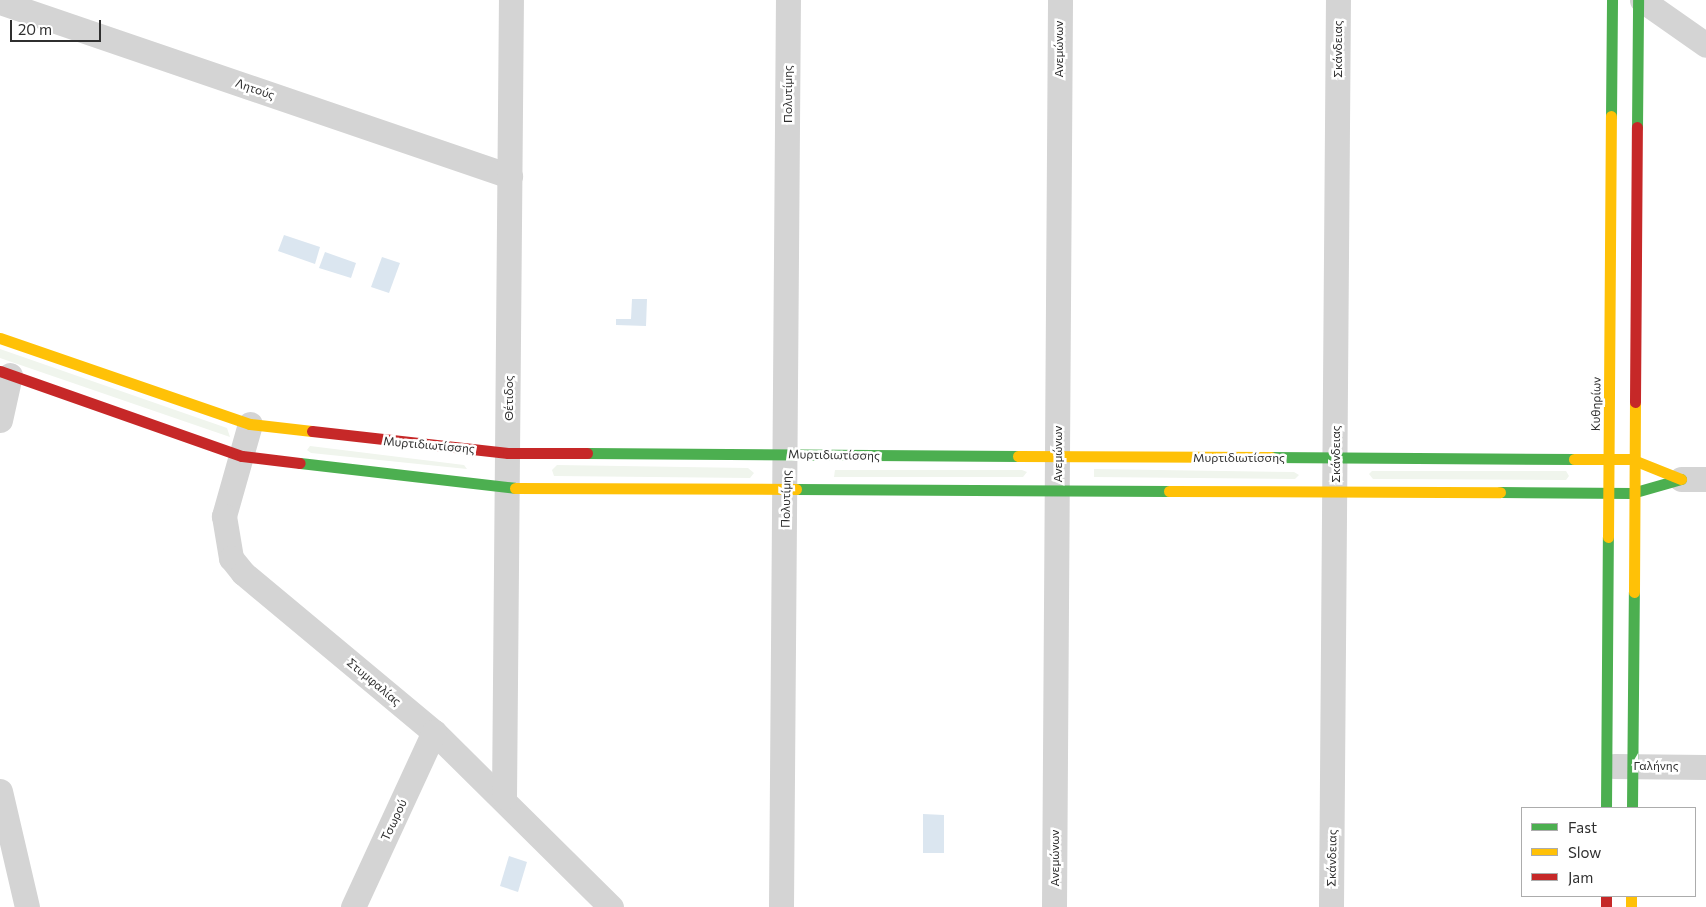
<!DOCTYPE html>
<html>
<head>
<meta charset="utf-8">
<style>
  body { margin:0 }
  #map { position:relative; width:1706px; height:907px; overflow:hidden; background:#fff; font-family:Commissioner,sans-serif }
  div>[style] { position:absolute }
  .green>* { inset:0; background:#f0f5ed }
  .water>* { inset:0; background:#dbe6f0 }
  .street>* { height:25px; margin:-12.5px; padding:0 12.5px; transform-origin:12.5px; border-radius:12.5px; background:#d4d4d4 }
  .fast>* { height:11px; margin:-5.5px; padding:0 5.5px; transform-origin:5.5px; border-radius:5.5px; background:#4caf50 }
  .slow>* { height:11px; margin:-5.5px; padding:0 5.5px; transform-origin:5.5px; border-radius:5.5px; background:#ffc107 }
  .jam>* { height:11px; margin:-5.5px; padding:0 5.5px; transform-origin:5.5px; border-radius:5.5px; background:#c62828 }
  span { translate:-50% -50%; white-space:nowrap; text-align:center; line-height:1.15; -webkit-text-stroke:5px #fff; paint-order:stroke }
  .street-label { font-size:12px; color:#2f2f2f }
  .legend { position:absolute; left:1521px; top:807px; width:175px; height:90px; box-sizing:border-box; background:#fff; border:1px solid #acacac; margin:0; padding:6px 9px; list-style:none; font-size:15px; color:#2f2f2f }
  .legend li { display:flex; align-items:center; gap:10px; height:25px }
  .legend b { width:25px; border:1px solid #acacac }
  .scale { position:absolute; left:10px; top:20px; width:91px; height:22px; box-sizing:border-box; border:2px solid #2f2f2f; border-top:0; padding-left:6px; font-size:15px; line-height:18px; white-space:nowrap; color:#2f2f2f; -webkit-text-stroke:4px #fff; paint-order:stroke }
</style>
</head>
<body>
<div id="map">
  <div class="green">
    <i style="clip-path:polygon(0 349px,227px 428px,230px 437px,0 358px)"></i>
    <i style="clip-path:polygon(310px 446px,464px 465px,467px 469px,311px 453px,307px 450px)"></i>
    <i style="clip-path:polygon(557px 465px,748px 468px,754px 473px,750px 478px,554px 476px,552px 470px)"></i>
    <i style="clip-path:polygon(1094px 469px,1294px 472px,1299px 475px,1295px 479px,1094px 477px)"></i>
    <i style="clip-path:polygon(835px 470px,1022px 470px,1027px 472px,1023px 477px,834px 477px)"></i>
    <i style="clip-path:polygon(1372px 471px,1566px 471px,1569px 476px,1566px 480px,1373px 479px,1369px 474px)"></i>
  </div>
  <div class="water">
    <i style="clip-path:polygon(284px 235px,320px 247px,315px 264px,278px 251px)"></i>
    <i style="clip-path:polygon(325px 252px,356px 263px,351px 278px,319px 268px)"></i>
    <i style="clip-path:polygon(382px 257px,400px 263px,389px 293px,371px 287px)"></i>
    <i style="clip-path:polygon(632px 299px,647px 299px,646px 326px,616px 325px,616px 319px,631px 319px)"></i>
    <i style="clip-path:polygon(923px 814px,944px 815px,944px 853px,923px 853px)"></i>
    <i style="clip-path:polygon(509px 856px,527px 862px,518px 892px,500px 886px)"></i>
  </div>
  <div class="street">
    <i style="left:1642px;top:0;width:78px;rotate:35.1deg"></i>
    <i style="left:0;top:2px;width:539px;rotate:18.84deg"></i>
    <i style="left:0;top:420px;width:46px;rotate:-77.5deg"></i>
    <i style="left:250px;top:424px;width:96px;rotate:105.8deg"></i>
    <i style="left:224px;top:516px;width:43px;rotate:80.5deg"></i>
    <i style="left:231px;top:558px;width:19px;rotate:51deg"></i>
    <i style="left:243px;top:573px;width:249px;rotate:39.8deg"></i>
    <i style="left:434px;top:732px;width:249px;rotate:44.7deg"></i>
    <i style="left:1681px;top:479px;width:25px"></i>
    <i style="left:1614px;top:766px;width:92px;rotate:0.6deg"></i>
    <i style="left:0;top:791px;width:119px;rotate:76.9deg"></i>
    <i style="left:504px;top:797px;width:797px;rotate:-89.5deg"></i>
    <i style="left:353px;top:907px;width:193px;rotate:-65.2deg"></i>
    <i style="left:781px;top:907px;width:907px;rotate:-89.56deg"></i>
    <i style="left:1054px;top:907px;width:907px;rotate:-89.62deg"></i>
    <i style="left:1331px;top:907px;width:907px;rotate:-89.56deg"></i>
  </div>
  <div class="fast">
    <i style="left:1611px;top:116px;width:116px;rotate:-89.5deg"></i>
    <i style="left:1637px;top:127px;width:127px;rotate:-89.5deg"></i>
    <i style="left:587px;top:453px;width:431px;rotate:0.4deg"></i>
    <i style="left:1271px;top:457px;width:303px;rotate:0.4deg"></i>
    <i style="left:300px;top:463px;width:216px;rotate:6.6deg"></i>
    <i style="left:796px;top:489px;width:373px;rotate:0.3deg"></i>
    <i style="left:1500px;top:492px;width:132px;rotate:0.4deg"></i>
    <i style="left:1632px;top:493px;width:51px;rotate:-15.9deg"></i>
    <i style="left:1606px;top:808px;width:271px;rotate:-89.6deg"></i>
    <i style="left:1632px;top:808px;width:216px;rotate:-89.5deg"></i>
  </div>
  <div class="slow">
    <i style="left:0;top:338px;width:264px;rotate:19deg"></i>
    <i style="left:250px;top:424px;width:62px;rotate:6.4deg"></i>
    <i style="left:1018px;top:456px;width:253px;rotate:0.2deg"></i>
    <i style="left:1574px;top:459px;width:57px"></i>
    <i style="left:1631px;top:459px;width:54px;rotate:21.8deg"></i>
    <i style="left:515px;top:488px;width:281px;rotate:0.2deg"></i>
    <i style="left:1169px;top:491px;width:331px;rotate:0.2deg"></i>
    <i style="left:1608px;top:537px;width:421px;rotate:-89.6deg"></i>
    <i style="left:1634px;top:592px;width:190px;rotate:-89.7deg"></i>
    <i style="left:1631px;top:896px;width:11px;rotate:90deg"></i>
  </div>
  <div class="jam">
    <i style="left:0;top:371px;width:256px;rotate:19.4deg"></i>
    <i style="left:242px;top:456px;width:58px;rotate:6.9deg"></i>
    <i style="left:1635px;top:402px;width:275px;rotate:-89.6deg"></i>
    <i style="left:312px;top:431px;width:197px;rotate:6.4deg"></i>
    <i style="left:508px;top:453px;width:79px"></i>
    <i style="left:1606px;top:896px;width:11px;rotate:90deg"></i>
  </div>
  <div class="street-label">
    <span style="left:1059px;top:49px;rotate:-90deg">Ανεμώνων</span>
    <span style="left:1338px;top:49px;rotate:-90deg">Σκάνδειας</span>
    <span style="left:255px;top:89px;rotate:19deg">Λητούς</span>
    <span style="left:788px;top:94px;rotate:-90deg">Πολυτίμης</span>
    <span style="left:509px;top:398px;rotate:-90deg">Θέτιδος</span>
    <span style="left:1596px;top:404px;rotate:-89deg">Κυθηρίων</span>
    <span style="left:429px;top:445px;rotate:5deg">Μυρτιδιωτίσσης</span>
    <span style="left:1058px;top:454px;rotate:-90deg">Ανεμώνων</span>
    <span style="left:1336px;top:454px;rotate:-90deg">Σκάνδειας</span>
    <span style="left:834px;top:455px;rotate:1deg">Μυρτιδιωτίσσης</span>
    <span style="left:1239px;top:458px">Μυρτιδιωτίσσης</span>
    <span style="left:786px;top:499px;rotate:-89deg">Πολυτίμης</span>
    <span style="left:374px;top:682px;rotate:40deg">Στυμφαλίας</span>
    <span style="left:1656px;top:766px">Γαλήνης</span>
    <span style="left:394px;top:820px;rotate:-65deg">Τσωρού</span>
    <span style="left:1055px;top:858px;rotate:-90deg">Ανεμώνων</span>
    <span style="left:1332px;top:858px;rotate:-89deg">Σκάνδειας</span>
  </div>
  <ul class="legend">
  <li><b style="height:6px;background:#4caf50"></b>Fast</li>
  <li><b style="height:6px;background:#ffc107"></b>Slow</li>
  <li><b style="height:6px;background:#c62828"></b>Jam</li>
  </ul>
  <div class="scale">20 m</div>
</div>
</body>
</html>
